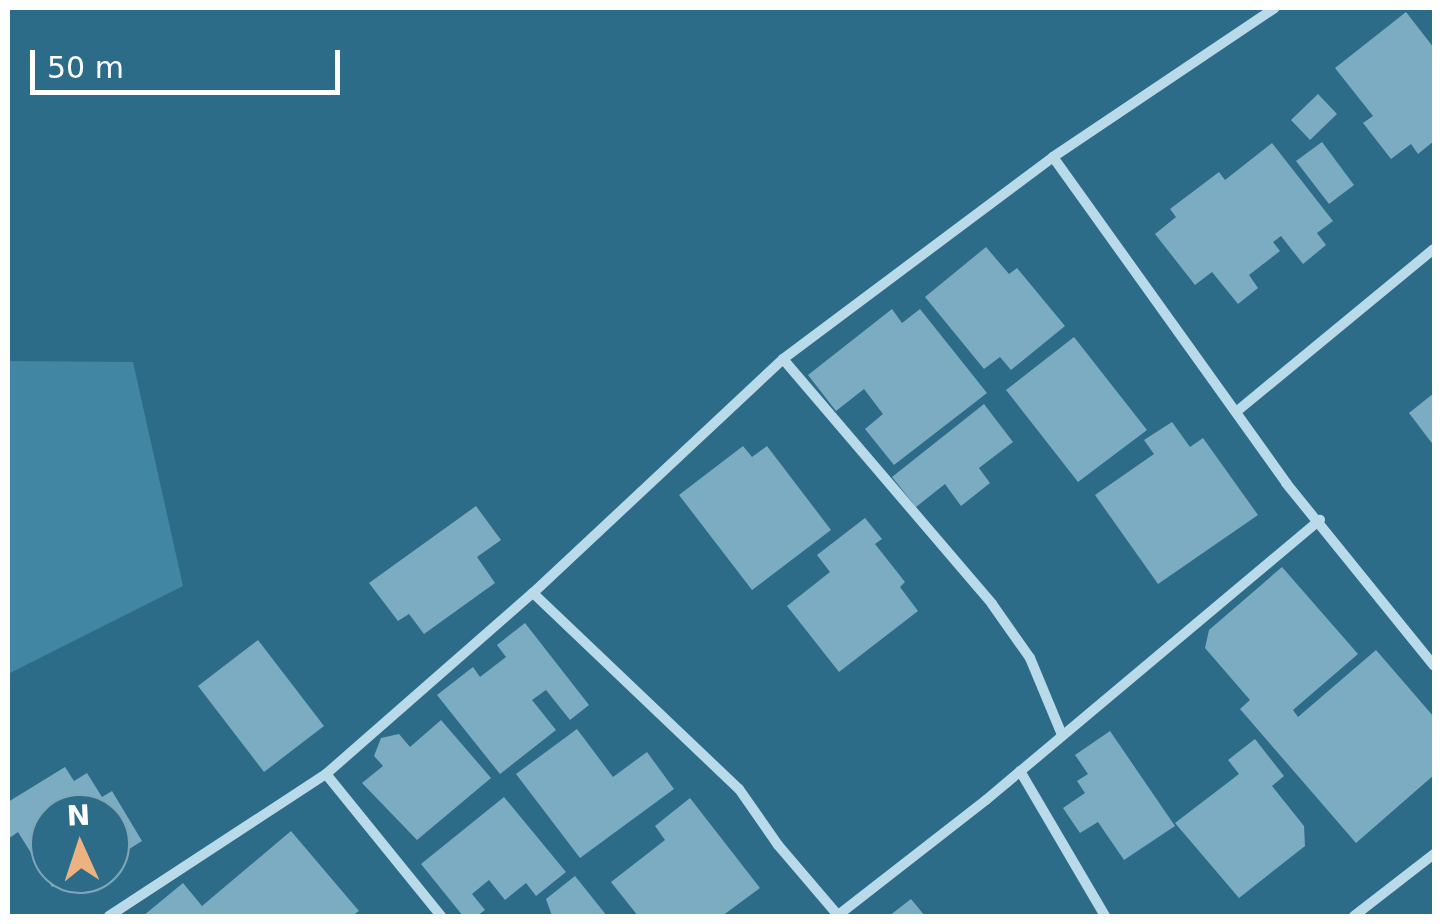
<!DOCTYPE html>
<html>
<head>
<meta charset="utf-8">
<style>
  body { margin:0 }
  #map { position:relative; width:1442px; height:924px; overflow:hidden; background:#2c6c88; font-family:"DejaVu Sans",sans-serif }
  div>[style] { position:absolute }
  .green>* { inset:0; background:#4187a4 }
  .building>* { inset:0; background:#7bacc1 }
  .minor>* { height:10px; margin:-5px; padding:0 5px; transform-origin:5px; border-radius:5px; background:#b9dae8 }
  span { translate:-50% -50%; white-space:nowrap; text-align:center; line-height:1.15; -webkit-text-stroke:10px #2c6c88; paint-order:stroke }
  .frame { position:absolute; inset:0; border:10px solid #fff; pointer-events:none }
  .north { position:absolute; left:30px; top:794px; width:100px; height:100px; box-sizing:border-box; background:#2c6c88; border:2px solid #80a7b8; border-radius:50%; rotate:357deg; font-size:28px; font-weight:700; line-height:40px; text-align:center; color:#fff }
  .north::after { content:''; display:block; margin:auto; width:35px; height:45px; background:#edb281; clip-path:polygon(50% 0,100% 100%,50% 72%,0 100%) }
  .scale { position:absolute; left:30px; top:50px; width:310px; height:45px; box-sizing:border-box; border:5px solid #fff; border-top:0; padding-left:12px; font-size:30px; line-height:35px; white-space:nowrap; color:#fff; -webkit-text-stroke:8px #2c6c88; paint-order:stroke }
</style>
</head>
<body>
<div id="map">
  <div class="green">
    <i style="clip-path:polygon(8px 361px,133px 362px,183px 586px,8px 674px)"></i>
  </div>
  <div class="building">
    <i style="clip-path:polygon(1406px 12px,1434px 48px,1434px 141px,1418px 154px,1411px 144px,1391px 159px,1363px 123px,1373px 116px,1335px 68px)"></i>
    <i style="clip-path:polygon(1318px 94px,1337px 114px,1310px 140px,1291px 120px)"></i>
    <i style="clip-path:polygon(1322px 142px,1354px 185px,1329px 204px,1296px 161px)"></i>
    <i style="clip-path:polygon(1272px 143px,1333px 221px,1317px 233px,1326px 245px,1303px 264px,1281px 236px,1273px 242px,1280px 251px,1249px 275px,1258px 288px,1238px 304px,1212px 272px,1195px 285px,1155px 234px,1176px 217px,1170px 209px,1219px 172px,1225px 180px)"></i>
    <i style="clip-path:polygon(986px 247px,1009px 274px,1017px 268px,1065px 326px,1011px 370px,1000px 357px,984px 369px,925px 297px)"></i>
    <i style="clip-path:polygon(892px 309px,902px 323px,920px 309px,987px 393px,894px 465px,865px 429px,883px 414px,864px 389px,836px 411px,808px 375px)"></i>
    <i style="clip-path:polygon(1074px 337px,1147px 430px,1078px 482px,1006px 390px)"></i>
    <i style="clip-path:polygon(1434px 393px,1434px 446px,1409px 413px)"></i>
    <i style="clip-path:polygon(984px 404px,1013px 442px,979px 468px,990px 483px,961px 506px,945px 484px,916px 507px,892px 477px)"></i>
    <i style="clip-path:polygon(1172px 422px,1190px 447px,1203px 438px,1258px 515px,1158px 584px,1095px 495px,1154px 454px,1144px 440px)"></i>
    <i style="clip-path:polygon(743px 446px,752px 457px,767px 446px,831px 530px,752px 590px,679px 495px)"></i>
    <i style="clip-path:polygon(476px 506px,501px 540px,477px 557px,495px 583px,424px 634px,409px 614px,398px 621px,369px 583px)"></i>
    <i style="clip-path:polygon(865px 518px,882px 539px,875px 544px,905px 582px,900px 587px,918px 611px,839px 672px,787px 606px,830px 572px,817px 555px)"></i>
    <i style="clip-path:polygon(1282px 567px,1358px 654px,1293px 710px,1298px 717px,1376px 650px,1434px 717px,1434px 775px,1356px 843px,1240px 709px,1250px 700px,1205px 648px,1209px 630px)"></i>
    <i style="clip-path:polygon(525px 623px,589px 705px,570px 720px,546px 690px,532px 700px,556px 730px,500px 774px,437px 695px,473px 667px,480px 677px,506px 657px,497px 645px)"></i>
    <i style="clip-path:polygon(258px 640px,324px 726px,264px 772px,198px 686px)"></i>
    <i style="clip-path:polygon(441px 720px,491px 778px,417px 840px,362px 783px,383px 766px,374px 756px,381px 738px,399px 734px,410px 747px)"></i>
    <i style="clip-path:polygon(577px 729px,613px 777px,647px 752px,674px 789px,580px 858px,516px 774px)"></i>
    <i style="clip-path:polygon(1110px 731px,1175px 826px,1124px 860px,1098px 822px,1080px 833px,1063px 808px,1085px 793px,1077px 781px,1088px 774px,1075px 755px)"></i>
    <i style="clip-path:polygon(1255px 739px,1284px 776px,1272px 786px,1304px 826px,1305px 846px,1239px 898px,1175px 823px,1239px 774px,1228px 760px)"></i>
    <i style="clip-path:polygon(65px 767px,74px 781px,87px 773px,102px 797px,112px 791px,142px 841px,110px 861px,110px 814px,50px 814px,50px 874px,89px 874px,71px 885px,67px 878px,52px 887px,18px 832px,8px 839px,8px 802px)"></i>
    <i style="clip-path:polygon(504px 797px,566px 872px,536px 896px,526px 883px,505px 900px,489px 880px,472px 894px,485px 910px,477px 916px,463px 916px,421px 864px)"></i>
    <i style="clip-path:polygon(690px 798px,760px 888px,722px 916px,638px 916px,611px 882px,665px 840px,655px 826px)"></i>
    <i style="clip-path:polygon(291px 831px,359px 911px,352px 916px,143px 916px,183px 883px,202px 906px)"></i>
    <i style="clip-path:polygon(575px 876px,607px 916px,552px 916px,546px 899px)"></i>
    <i style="clip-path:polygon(911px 899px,925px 916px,889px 916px)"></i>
  </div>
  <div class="minor">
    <i style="left:1053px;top:157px;width:401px;rotate:54.4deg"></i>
    <i style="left:1286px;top:483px;width:235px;rotate:51deg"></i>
    <i style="left:783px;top:359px;width:322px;rotate:49.5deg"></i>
    <i style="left:992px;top:604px;width:66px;rotate:54.9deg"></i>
    <i style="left:1030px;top:658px;width:83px;rotate:67.4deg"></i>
    <i style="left:1236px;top:412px;width:256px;rotate:-39.5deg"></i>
    <i style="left:533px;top:593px;width:284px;rotate:43.6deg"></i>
    <i style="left:739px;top:789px;width:68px;rotate:55.1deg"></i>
    <i style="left:778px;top:845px;width:91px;rotate:49.5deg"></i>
    <i style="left:1020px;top:771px;width:168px;rotate:59.6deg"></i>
    <i style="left:326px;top:774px;width:183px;rotate:51deg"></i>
    <i style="left:109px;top:916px;width:259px;rotate:-33.2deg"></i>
    <i style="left:326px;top:774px;width:275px;rotate:-41.2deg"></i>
    <i style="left:533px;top:593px;width:342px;rotate:-43.1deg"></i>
    <i style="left:783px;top:359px;width:337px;rotate:-36.8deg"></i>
    <i style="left:1053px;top:157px;width:267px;rotate:-33.9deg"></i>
    <i style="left:837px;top:916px;width:189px;rotate:-37.9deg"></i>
    <i style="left:986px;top:800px;width:436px;rotate:-40deg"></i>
    <i style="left:1354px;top:916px;width:101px;rotate:-37.8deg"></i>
  </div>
  <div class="frame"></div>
  <div class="north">N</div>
  <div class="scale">50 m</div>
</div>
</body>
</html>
